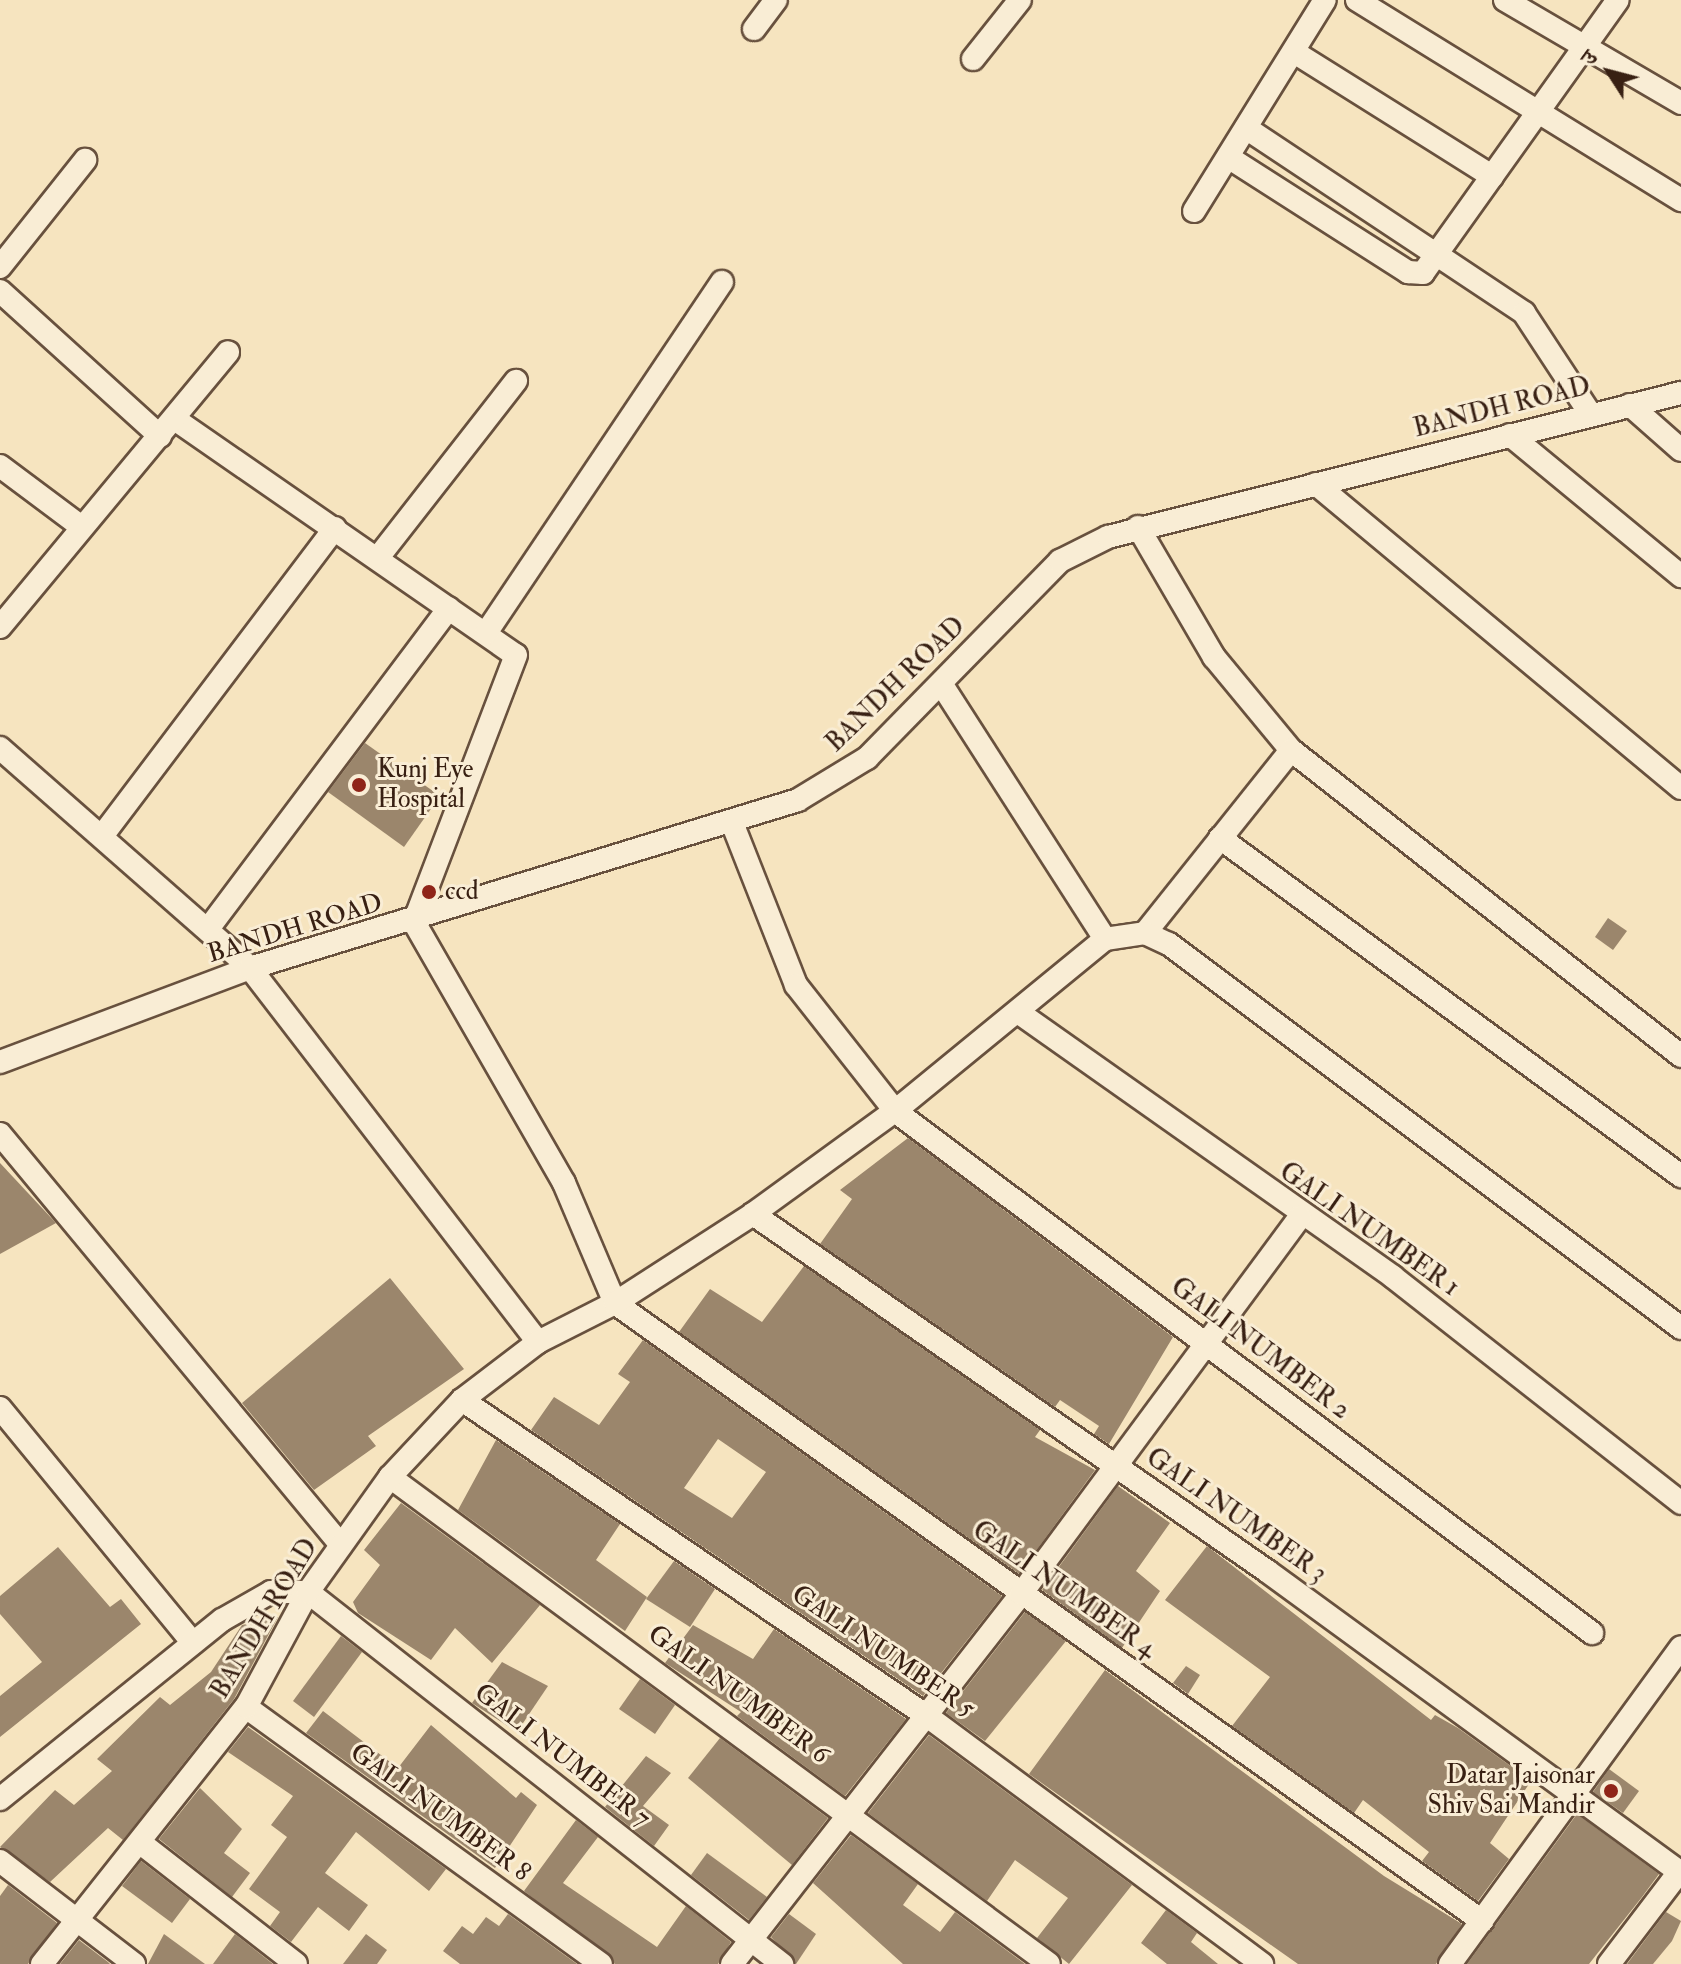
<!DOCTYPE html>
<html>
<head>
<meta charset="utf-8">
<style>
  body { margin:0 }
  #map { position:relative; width:1681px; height:1964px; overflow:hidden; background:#f6e4bf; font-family:"IM FELL Double Pica","Noto Serif Devanagari",serif }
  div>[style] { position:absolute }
  .building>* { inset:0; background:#9b866c }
  .roads { filter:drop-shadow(2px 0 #68513e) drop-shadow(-2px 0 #68513e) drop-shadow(0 2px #68513e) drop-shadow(0 -2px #68513e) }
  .minor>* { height:22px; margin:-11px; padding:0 11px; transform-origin:11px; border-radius:11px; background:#f9edd5 }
  .dots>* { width:22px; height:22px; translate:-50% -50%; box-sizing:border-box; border:4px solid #f9edd5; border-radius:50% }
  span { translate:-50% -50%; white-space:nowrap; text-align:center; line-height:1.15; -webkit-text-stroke:6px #f9edd5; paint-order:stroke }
  .street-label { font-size:26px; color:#382013 }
  .poi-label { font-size:26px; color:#382013 }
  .left { translate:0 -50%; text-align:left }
  .right { translate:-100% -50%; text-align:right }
  .north { position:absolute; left:1569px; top:32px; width:80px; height:80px; -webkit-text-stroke:6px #f9edd5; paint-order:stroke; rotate:306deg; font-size:22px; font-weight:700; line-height:32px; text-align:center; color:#382013 }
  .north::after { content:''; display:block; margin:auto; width:28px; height:36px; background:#382013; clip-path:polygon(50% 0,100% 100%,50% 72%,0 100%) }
</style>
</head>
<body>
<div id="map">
  <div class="building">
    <i style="clip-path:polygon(365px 743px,440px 796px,404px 847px,328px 792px)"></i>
    <i style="clip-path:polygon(1608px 918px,1627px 931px,1613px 950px,1595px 937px)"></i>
    <i style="clip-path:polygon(908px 1138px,1173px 1337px,1109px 1444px,1094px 1434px,1099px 1426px,1060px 1400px,1055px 1407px,820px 1244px,852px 1199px,840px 1190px)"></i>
    <i style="clip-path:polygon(0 1163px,56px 1223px,0 1254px)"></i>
    <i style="clip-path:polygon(804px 1266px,1040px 1430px,1035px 1437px,1095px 1470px,1019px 1574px,679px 1332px,710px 1289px,762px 1322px)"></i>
    <i style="clip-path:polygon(390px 1278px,464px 1369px,368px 1436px,376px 1446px,314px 1490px,242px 1403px)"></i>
    <i style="clip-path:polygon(evenodd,643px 1340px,1002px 1596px,923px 1696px,531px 1430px,554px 1397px,599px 1425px,630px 1382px,618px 1374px,643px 1340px,718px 1439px,766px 1472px,732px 1518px,684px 1488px,718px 1439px)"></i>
    <i style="clip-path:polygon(496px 1440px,620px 1524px,596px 1560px,647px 1597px,625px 1631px,458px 1510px)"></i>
    <i style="clip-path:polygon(1118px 1486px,1170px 1523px,1136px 1571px,1160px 1591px,1122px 1648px,1042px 1590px)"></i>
    <i style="clip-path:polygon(401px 1503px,540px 1605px,492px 1663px,455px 1628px,431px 1660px,358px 1613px,353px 1602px,380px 1565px,364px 1550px)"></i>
    <i style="clip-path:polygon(1207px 1546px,1431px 1720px,1435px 1715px,1458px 1728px,1531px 1781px,1490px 1843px,1509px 1859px,1478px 1901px,1422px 1861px,1429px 1852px,1363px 1800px,1354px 1813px,1232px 1726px,1270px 1677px,1165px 1600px)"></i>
    <i style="clip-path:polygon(58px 1547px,110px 1607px,121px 1599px,141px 1624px,0 1737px,0 1696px,42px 1662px,0 1614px,0 1596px)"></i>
    <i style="clip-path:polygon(674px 1561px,715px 1589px,690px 1627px,646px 1599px)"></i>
    <i style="clip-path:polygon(1025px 1612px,1066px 1641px,985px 1741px,946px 1713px)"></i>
    <i style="clip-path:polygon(278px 1617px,234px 1699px,123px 1840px,108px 1828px,50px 1882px,0 1847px,55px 1790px,74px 1805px,112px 1771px,97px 1759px,160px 1697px,170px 1705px,211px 1672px,242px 1625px)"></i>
    <i style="clip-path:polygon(693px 1625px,753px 1659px,774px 1629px,906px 1719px,845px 1796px,737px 1716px,741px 1712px,665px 1663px)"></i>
    <i style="clip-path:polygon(341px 1636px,362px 1652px,314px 1717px,293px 1701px)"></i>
    <i style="clip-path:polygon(502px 1662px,548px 1686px,517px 1732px,472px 1703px)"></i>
    <i style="clip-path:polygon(1186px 1666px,1200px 1675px,1188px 1694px,1173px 1683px)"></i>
    <i style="clip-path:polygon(1105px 1670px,1384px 1876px,1462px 1924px,1436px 1964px,1298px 1964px,1029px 1774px)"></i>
    <i style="clip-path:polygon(640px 1679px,675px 1705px,655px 1734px,619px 1709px)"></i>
    <i style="clip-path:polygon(323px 1711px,398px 1768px,431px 1725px,516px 1798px,521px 1792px,537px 1805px,495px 1868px,306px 1733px)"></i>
    <i style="clip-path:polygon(248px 1727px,446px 1869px,429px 1891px,356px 1832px,325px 1873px,368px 1905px,349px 1931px,318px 1907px,291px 1942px,270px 1926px,280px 1912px,249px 1889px,287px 1837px,271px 1825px,293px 1796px,228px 1752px)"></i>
    <i style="clip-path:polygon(929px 1735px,1132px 1885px,1069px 1964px,1037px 1938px,1068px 1898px,1015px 1860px,987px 1901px,868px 1813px)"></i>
    <i style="clip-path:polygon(720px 1738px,828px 1818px,792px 1865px,688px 1778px)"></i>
    <i style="clip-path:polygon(646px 1756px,671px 1773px,643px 1806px,669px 1825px,654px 1846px,605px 1807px)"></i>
    <i style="clip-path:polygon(1609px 1769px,1639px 1791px,1623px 1813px,1593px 1792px)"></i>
    <i style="clip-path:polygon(200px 1788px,242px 1829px,224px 1853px,250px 1873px,232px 1897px,159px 1839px)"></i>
    <i style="clip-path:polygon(1577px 1814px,1659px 1874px,1642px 1897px,1589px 1964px,1467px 1964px)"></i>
    <i style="clip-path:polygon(576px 1820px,598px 1837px,563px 1883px,657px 1947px,686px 1906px,731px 1942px,718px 1964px,615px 1964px,524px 1891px)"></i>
    <i style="clip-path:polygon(851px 1835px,918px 1884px,903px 1905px,940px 1932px,955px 1912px,1025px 1964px,903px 1964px,813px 1883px)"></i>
    <i style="clip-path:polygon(707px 1853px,767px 1897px,749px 1920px,691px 1875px)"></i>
    <i style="clip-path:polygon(141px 1861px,190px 1899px,172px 1923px,122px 1886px)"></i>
    <i style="clip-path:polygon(8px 1885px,57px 1923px,28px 1964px,0 1964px,0 1896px)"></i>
    <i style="clip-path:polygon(1166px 1910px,1197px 1933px,1191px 1942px,1218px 1964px,1167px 1964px,1141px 1943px)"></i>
    <i style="clip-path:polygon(1666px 1912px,1681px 1921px,1672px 1941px,1653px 1964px,1627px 1964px)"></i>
    <i style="clip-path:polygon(508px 1914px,577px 1964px,460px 1964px,443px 1951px,462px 1926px,473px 1934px,486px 1917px,499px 1926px)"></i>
    <i style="clip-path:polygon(789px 1914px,816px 1934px,796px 1964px,771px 1937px)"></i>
    <i style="clip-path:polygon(164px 1934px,205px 1964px,148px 1964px)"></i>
    <i style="clip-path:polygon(235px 1934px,273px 1964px,213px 1964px)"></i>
    <i style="clip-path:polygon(366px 1934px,387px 1950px,377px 1964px,343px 1964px)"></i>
    <i style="clip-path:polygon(79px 1940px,108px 1962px,110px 1964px,60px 1964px)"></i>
  </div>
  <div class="roads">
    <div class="minor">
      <i style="left:1357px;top:0;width:381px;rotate:31.7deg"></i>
      <i style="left:1505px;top:0;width:204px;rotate:30.3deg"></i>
      <i style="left:754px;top:29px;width:36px;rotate:-53deg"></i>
      <i style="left:1294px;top:52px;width:234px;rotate:32.1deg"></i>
      <i style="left:973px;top:59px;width:75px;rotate:-51.5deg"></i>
      <i style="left:1246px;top:128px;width:334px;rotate:33.6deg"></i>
      <i style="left:1524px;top:313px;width:122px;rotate:56.7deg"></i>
      <i style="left:1228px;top:157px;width:214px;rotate:32.6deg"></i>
      <i style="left:1408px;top:272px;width:15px;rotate:4deg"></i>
      <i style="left:1423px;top:273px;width:335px;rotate:-54.5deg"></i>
      <i style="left:1194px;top:211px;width:248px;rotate:-58.2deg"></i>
      <i style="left:0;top:267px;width:137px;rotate:-51.5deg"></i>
      <i style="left:0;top:291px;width:216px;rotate:42.2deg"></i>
      <i style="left:1630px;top:405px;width:68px;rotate:41.4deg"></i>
      <i style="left:176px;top:420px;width:413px;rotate:34.7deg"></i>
      <i style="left:516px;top:655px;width:286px;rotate:110.9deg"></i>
      <i style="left:414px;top:922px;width:301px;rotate:60.1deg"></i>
      <i style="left:564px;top:1183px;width:130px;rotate:67deg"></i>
      <i style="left:615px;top:1303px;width:1065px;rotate:35.48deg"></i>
      <i style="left:1510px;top:435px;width:222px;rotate:39.5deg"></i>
      <i style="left:0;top:466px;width:99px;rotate:36.8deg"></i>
      <i style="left:1316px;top:484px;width:475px;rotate:39.8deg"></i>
      <i style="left:1138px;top:527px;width:151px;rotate:59.7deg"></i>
      <i style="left:1214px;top:657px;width:121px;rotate:50.4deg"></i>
      <i style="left:1291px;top:750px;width:496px;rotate:38.1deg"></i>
      <i style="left:380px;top:555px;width:221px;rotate:-52deg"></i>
      <i style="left:0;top:627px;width:357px;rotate:-50.3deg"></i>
      <i style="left:486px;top:633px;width:423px;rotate:-56.1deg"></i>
      <i style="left:942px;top:685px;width:302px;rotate:57.3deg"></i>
      <i style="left:0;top:748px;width:333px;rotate:41.3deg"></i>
      <i style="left:250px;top:968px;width:472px;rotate:52.4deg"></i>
      <i style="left:733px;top:825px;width:172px;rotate:68.5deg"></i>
      <i style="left:796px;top:985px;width:160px;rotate:51.8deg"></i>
      <i style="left:895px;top:1111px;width:871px;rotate:36.83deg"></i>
      <i style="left:102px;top:836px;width:386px;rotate:-52.9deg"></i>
      <i style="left:1220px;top:838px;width:572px;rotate:36.25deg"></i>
      <i style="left:208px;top:929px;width:401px;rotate:-53.1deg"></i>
      <i style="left:1145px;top:933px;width:234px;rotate:-51.4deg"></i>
      <i style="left:1018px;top:1012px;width:459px;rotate:35.2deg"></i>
      <i style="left:1393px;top:1277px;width:366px;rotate:38.1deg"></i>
      <i style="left:0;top:1062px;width:267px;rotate:-20.6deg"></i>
      <i style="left:250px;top:968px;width:573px;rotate:-17.04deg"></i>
      <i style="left:798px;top:800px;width:81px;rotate:-31.3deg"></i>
      <i style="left:867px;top:758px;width:276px;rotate:-45.6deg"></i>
      <i style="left:1060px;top:561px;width:54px;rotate:-26.6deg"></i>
      <i style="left:1108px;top:537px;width:591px;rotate:-14.11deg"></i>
      <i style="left:0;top:1134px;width:534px;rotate:50.32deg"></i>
      <i style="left:753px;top:1214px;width:626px;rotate:34.78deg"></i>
      <i style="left:1267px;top:1571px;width:512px;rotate:36.11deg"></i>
      <i style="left:462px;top:1400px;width:562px;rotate:34.2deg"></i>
      <i style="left:927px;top:1716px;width:417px;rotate:36.5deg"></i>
      <i style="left:0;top:1408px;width:304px;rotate:50.6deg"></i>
      <i style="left:390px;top:1477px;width:819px;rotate:36.46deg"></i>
      <i style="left:246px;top:1707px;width:438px;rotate:35.9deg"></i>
      <i style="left:0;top:1799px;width:285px;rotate:-38.9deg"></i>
      <i style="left:222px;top:1620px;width:56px;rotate:-29.7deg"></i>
      <i style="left:271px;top:1592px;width:37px"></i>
      <i style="left:308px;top:1592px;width:603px;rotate:38.13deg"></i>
      <i style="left:142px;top:1844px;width:195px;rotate:37.9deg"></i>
      <i style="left:0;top:1861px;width:169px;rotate:37.5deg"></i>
      <i style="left:42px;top:1964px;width:328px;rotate:-51.6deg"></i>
      <i style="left:246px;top:1707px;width:131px;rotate:-61.7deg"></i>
      <i style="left:308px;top:1592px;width:141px;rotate:-54.5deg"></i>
      <i style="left:390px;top:1477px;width:105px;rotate:-46.9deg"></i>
      <i style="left:462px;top:1400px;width:96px;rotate:-37.3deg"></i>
      <i style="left:538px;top:1342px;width:86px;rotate:-26.9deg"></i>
      <i style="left:615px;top:1303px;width:164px;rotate:-32.8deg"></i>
      <i style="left:753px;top:1214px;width:175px;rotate:-36deg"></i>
      <i style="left:895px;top:1111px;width:271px;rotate:-39.3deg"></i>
      <i style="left:1105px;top:939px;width:40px;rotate:-8.5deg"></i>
      <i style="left:1145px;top:933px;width:26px;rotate:25deg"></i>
      <i style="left:1169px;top:944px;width:640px;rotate:36.87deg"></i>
      <i style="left:732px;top:1964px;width:469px;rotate:-52deg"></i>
      <i style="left:1021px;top:1594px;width:469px;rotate:-53.5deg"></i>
      <i style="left:1450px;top:1964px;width:392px;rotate:-53.9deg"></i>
      <i style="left:1609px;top:1964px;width:116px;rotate:-52.7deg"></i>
    </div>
  </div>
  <div class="dots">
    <i style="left:359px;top:785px;background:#8f2418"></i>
    <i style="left:429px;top:892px;background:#8f2418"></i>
    <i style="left:1611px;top:1791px;background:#8f2418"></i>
  </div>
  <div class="street-label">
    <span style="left:1502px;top:408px;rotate:-14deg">BANDH ROAD</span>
    <span style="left:896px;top:685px;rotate:-44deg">BANDH ROAD</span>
    <span style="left:295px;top:929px;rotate:-17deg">BANDH ROAD</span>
    <span style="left:1369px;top:1230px;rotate:35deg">GALI NUMBER 1</span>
    <span style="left:1260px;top:1349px;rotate:37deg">GALI NUMBER 2</span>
    <span style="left:1236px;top:1516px;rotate:35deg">GALI NUMBER 3</span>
    <span style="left:1064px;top:1590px;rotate:35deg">GALI NUMBER 4</span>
    <span style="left:265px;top:1619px;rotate:-59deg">BANDH ROAD</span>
    <span style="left:883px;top:1652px;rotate:34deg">GALI NUMBER 5</span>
    <span style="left:738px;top:1695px;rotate:36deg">GALI NUMBER 6</span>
    <span style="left:562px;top:1756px;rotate:38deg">GALI NUMBER 7</span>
    <span style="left:440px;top:1813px;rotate:36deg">GALI NUMBER 8</span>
  </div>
  <div class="poi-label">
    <span class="left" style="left:377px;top:785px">Kunj Eye<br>Hospital</span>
    <span class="left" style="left:445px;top:892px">ccd</span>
    <span class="right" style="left:1595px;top:1791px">Datar Jaisonar<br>Shiv Sai Mandir</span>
  </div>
  <div class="north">उ</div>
</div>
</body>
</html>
